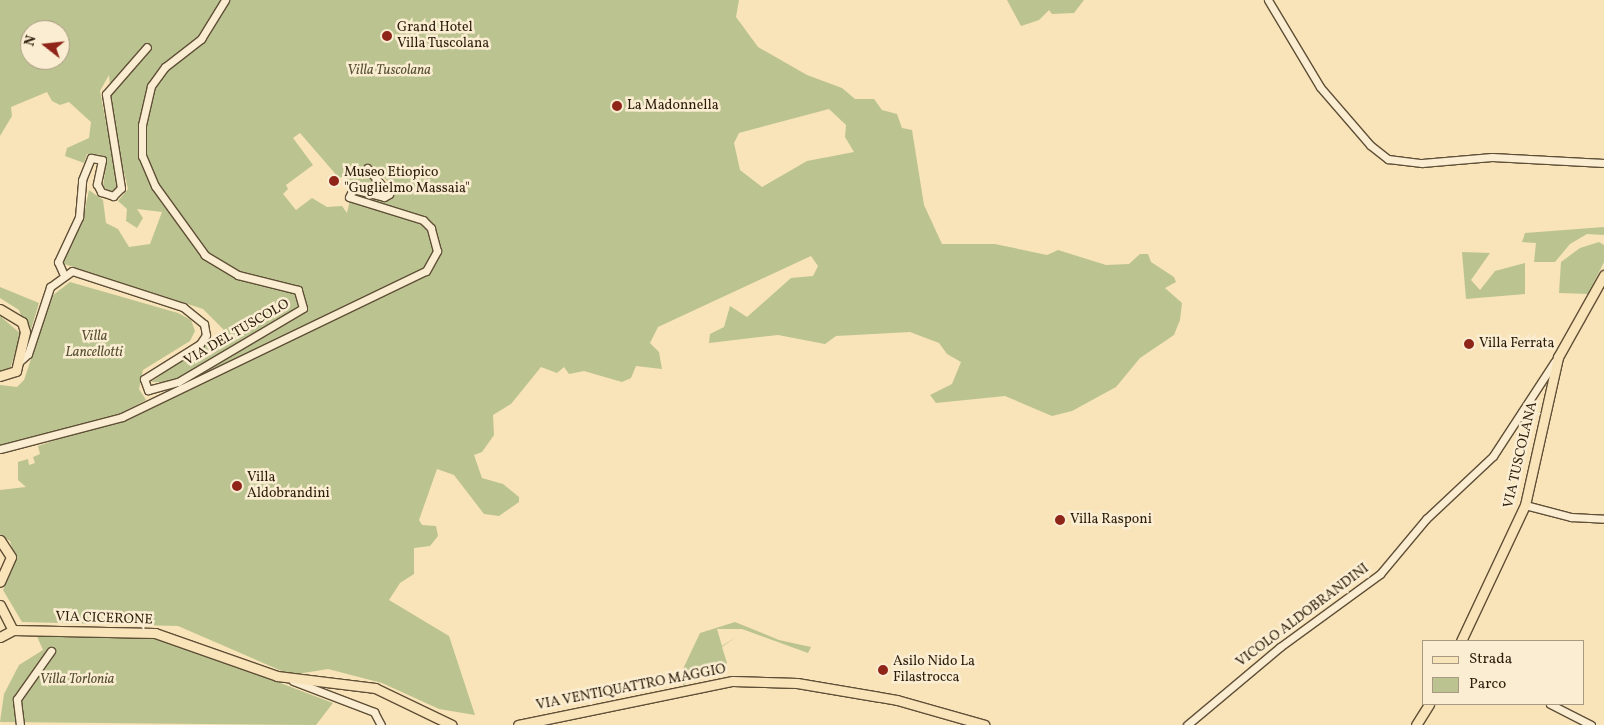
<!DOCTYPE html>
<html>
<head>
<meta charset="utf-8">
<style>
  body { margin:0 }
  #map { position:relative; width:1604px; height:725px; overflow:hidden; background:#f9e3b8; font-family:Vollkorn,serif }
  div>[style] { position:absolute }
  .green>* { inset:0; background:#bbc490 }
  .roads { filter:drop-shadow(1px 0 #5f4f37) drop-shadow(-1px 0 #5f4f37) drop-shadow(0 1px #5f4f37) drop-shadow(0 -1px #5f4f37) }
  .minor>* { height:7px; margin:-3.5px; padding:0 3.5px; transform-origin:3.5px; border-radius:3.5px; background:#fbedd1 }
  .major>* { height:9px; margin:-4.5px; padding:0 4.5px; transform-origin:4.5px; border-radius:4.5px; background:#f9e3b8 }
  .dots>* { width:14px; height:14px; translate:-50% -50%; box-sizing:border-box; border:2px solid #fbedd1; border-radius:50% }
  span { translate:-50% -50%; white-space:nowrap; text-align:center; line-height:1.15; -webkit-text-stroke:5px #fbedd1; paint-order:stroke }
  .poi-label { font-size:14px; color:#2c1e0c }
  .left { translate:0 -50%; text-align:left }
  .park-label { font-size:14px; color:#575034; font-style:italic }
  .street-label { font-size:14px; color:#2c1e0c }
  .legend { position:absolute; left:1422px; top:640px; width:162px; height:65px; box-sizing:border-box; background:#fbedd1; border:1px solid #a89a82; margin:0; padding:6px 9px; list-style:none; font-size:15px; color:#2c1e0c }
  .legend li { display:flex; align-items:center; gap:10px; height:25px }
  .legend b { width:25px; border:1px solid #a89a82 }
  .north { position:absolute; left:20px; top:20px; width:50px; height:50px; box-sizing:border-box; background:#fbedd1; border:1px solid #a89a82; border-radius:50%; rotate:286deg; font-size:14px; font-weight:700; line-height:20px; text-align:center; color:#2c1e0c }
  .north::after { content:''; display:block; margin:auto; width:18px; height:22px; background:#8f2418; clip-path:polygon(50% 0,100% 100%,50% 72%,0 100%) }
</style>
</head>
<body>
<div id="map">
  <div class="green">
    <i style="clip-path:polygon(evenodd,0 0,739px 0,736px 17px,758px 47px,807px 75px,842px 88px,855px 99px,874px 99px,882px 110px,897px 114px,902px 128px,912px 130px,924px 205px,942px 244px,995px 244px,1047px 255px,1058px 250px,1106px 265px,1129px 264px,1140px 254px,1148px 254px,1151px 262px,1174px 277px,1176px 282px,1165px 288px,1182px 303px,1180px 320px,1174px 335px,1140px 358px,1116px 387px,1072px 411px,1052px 416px,1005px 396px,936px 403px,930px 395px,952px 384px,961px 362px,947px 354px,939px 343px,910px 332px,836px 336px,825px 344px,778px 335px,709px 343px,710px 334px,724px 327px,730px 306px,747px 317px,791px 278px,813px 276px,818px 266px,811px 256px,658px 327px,650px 343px,659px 352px,662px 369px,636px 366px,631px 378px,622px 382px,584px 371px,569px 374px,564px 367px,557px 373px,541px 367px,511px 404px,493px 415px,494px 435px,482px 452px,474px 455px,482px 478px,503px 484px,519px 497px,519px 502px,499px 516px,484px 514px,454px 475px,437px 469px,419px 520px,422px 525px,436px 526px,438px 536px,430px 546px,414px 548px,414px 574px,400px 583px,389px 600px,449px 636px,475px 715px,439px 709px,382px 683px,328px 669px,291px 675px,178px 626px,22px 622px,3px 590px,16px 560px,10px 541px,0 535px,0 490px,26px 487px,18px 480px,18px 462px,28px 459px,29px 465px,35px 463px,33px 457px,40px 454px,38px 446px,158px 405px,218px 368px,182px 382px,151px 382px,224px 330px,203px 309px,61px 263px,82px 223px,89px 190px,103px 200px,106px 223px,118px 229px,129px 247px,150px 244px,162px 212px,137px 209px,143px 218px,137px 228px,126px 221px,127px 209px,118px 201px,128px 189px,115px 136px,109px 75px,100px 91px,118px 185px,112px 192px,103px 187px,106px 164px,102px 155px,87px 154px,84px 163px,65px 156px,67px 148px,89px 138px,91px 122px,69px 102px,60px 105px,52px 101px,47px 92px,11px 107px,12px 116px,0 136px,0 0,30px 30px,60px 30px,60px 60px,30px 60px,30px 30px,0 0,829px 109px,846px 125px,845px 137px,854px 152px,807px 161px,762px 187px,740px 170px,734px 143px,739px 133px,829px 109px,0 0,300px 133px,339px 178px,345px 176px,353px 187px,347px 213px,342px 206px,327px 207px,312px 198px,296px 210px,283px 194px,288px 189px,286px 185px,313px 165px,293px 138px,300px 133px,0 0,374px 166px,394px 189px,391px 196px,362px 171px,374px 166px)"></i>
    <i style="clip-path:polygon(1007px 0,1084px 0,1074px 13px,1052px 14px,1049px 10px,1039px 20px,1021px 26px)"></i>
    <i style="clip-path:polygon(1604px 227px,1604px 235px,1587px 234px,1570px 244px,1555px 262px,1534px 262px,1536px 243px,1522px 242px,1525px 233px)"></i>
    <i style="clip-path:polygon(1599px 242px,1604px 245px,1604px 262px,1588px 294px,1559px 293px,1561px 262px,1580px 248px)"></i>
    <i style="clip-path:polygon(1462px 252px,1490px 253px,1471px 280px,1480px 290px,1495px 271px,1525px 263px,1525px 294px,1466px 299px)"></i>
    <i style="clip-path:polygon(70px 282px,178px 313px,191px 320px,195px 331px,190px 341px,143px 370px,139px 389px,146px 400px,120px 414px,0 446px,0 385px,17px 387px,24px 380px,52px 296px)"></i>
    <i style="clip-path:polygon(0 287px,39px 303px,29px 336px,19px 310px,0 298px)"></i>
    <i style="clip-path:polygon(0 316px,21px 334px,10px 369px,4px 371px,0 371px)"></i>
    <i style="clip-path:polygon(735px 622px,779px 640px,811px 647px,808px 653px,742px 629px,717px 629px,722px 646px,736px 637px,722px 647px,727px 663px,718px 671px,693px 675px,683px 686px,683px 669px,700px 633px)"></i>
    <i style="clip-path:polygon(36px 634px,154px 635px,333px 703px,316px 725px,0 722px,4px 694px,19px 665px,43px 650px)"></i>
  </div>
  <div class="roads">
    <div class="minor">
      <i style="left:1268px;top:0;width:101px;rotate:59.1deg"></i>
      <i style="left:1320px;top:87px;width:77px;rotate:49.2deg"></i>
      <i style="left:1370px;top:145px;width:23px;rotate:38deg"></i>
      <i style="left:1388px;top:159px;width:34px;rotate:7deg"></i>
      <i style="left:1422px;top:163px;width:70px;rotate:-4.9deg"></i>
      <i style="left:1492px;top:157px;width:112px;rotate:3.1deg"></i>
      <i style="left:63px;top:273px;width:12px;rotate:-114deg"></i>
      <i style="left:58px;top:262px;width:50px;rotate:-65deg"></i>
      <i style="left:79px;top:217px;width:37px;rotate:-85deg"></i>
      <i style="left:82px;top:180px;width:24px;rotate:-68deg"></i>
      <i style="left:91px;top:158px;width:11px;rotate:10deg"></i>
      <i style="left:102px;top:160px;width:25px;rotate:102deg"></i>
      <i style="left:97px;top:184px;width:9px;rotate:63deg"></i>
      <i style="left:101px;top:192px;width:13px;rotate:18deg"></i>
      <i style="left:113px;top:196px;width:11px;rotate:-45deg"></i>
      <i style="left:121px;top:188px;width:95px;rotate:-99.1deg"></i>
      <i style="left:106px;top:94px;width:62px;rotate:-48.9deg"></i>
      <i style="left:19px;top:362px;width:12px;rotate:-42deg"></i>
      <i style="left:28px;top:354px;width:71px;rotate:-71.8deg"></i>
      <i style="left:50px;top:287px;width:27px;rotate:-36deg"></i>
      <i style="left:72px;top:271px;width:117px;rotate:18deg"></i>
      <i style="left:183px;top:307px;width:27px;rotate:39deg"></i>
      <i style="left:204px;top:324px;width:11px;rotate:80deg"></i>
      <i style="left:206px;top:335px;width:11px;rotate:124deg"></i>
      <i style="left:200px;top:344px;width:66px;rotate:148deg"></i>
      <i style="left:144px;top:379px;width:12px;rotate:70deg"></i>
      <i style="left:148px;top:390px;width:31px;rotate:-15deg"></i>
      <i style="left:178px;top:382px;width:145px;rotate:-30.6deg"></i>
      <i style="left:303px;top:308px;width:19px;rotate:-106deg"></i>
      <i style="left:298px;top:290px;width:62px;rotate:-166deg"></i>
      <i style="left:238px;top:275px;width:39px;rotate:-149deg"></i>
      <i style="left:205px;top:255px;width:85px;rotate:-125.9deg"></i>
      <i style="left:155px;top:186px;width:33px;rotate:-113deg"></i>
      <i style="left:142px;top:156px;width:31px;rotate:-90deg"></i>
      <i style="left:142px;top:125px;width:40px;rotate:-77deg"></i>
      <i style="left:151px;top:86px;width:24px;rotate:-54deg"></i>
      <i style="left:165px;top:67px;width:46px;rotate:-37.9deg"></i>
      <i style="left:201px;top:39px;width:46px;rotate:-58.4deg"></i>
      <i style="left:0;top:449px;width:126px;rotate:-14.7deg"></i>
      <i style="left:122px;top:417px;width:337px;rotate:-25.7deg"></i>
      <i style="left:426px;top:271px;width:23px;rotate:-61deg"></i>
      <i style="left:437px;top:251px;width:24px;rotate:-105deg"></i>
      <i style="left:431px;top:228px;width:11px;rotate:-135deg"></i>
      <i style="left:423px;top:220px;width:77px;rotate:-162.7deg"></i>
      <i style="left:349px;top:197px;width:9px;rotate:-63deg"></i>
      <i style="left:353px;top:189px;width:32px;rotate:14deg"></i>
      <i style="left:384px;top:197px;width:6px;rotate:-31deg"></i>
      <i style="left:389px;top:194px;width:34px;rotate:-130deg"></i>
      <i style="left:1525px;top:505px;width:48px;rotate:14.6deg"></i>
      <i style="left:1571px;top:517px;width:33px;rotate:3deg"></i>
      <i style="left:293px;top:681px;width:87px;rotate:20.9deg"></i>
      <i style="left:374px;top:712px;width:15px;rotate:62deg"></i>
      <i style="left:1550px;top:704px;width:46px;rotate:27.1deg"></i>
      <i style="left:20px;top:725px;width:26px;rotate:-97deg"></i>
      <i style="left:17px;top:699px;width:59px;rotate:-54.7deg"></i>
      <i style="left:1187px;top:725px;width:121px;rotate:-40deg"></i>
      <i style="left:1280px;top:647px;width:124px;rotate:-36.1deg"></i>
      <i style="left:1380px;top:574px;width:72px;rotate:-50.1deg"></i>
      <i style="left:1426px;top:519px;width:92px;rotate:-43.2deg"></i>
      <i style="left:1493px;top:456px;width:113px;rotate:-56.9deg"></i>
    </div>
    <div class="major">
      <i style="left:0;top:309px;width:26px;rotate:31deg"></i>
      <i style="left:22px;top:322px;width:10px;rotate:73deg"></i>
      <i style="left:25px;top:332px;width:40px;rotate:103deg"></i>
      <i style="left:16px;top:371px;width:17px;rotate:163deg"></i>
      <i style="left:0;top:540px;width:20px;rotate:57deg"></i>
      <i style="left:11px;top:557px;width:27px;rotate:114deg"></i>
      <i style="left:0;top:605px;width:28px;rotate:63deg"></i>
      <i style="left:0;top:637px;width:15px;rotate:-28deg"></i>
      <i style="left:13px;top:630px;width:142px;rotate:1.2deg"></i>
      <i style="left:155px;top:633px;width:129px;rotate:19.4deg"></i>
      <i style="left:277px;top:676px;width:99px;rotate:7deg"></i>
      <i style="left:375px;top:688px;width:85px;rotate:25.7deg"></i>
      <i style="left:1461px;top:641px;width:150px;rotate:-64.8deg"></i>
      <i style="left:1525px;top:505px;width:152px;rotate:-77.4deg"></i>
      <i style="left:1558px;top:357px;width:94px;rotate:-60.7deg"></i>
      <i style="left:518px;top:725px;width:219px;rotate:-11.6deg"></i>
      <i style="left:733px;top:681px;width:64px;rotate:1.8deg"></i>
      <i style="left:797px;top:683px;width:101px;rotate:9.6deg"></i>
      <i style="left:897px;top:700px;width:91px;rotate:15.9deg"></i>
      <i style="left:1416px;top:725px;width:25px;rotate:-58deg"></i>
    </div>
  </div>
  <div class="dots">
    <i style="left:387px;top:36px;background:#8f2418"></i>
    <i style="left:617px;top:106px;background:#8f2418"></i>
    <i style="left:334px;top:181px;background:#8f2418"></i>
    <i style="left:1469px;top:344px;background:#8f2418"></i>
    <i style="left:237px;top:486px;background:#8f2418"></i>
    <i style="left:1060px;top:520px;background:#8f2418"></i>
    <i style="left:883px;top:670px;background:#8f2418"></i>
  </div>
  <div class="poi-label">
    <span class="left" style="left:397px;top:36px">Grand Hotel<br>Villa Tuscolana</span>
    <span class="left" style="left:627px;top:106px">La Madonnella</span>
    <span class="left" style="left:344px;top:181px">Museo Etiopico<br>"Guglielmo Massaia"</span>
    <span class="left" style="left:1479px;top:344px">Villa Ferrata</span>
    <span class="left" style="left:247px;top:486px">Villa<br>Aldobrandini</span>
    <span class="left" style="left:1070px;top:520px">Villa Rasponi</span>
    <span class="left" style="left:893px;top:670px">Asilo Nido La<br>Filastrocca</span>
  </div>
  <div class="park-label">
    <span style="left:389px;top:71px">Villa Tuscolana</span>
    <span style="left:94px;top:345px">Villa<br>Lancellotti</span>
    <span style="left:77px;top:680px">Villa Torlonia</span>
  </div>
  <div class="street-label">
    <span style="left:237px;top:333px;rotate:-30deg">VIA DEL TUSCOLO</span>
    <span style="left:1521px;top:455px;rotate:-77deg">VIA TUSCOLANA</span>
    <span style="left:1303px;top:616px;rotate:-37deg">VICOLO ALDOBRANDINI</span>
    <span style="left:104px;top:619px;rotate:2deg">VIA CICERONE</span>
    <span style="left:631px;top:688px;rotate:-11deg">VIA VENTIQUATTRO MAGGIO</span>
  </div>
  <ul class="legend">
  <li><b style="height:6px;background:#f9e3b8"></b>Strada</li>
  <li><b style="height:14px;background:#bbc490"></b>Parco</li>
  </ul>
  <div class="north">N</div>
</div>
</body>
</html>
